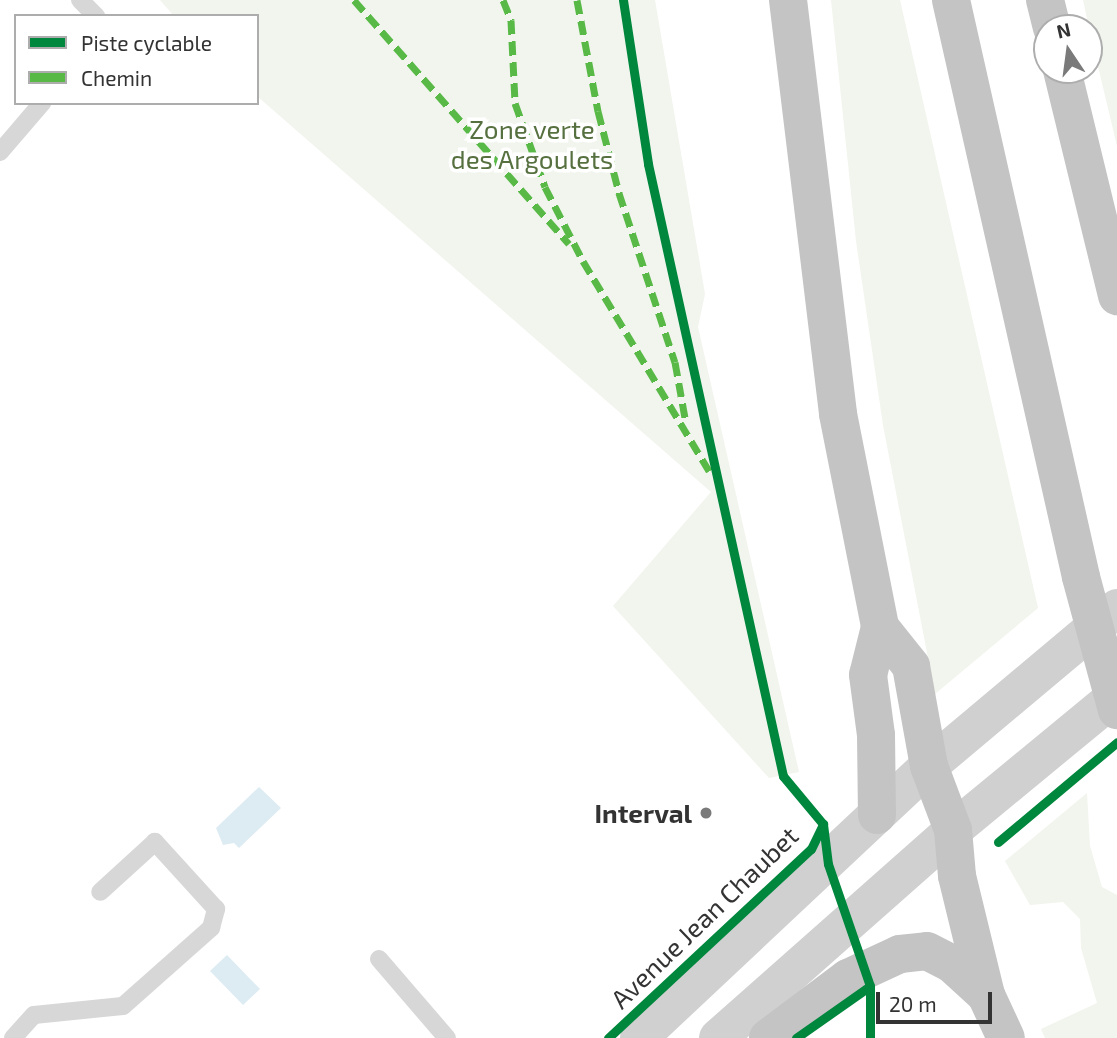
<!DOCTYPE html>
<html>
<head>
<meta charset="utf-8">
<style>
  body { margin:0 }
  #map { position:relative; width:1117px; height:1038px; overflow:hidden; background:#fff; font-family:"Exo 2",sans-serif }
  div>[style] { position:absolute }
  .green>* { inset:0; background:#f1f5ed }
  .water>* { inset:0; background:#ddebf3 }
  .service>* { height:18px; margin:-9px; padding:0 9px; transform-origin:9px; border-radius:9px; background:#d7d7d7 }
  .secondary>* { height:38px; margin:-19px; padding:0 19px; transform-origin:19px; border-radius:19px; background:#d0d0d0 }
  .motorway>* { height:38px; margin:-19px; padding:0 19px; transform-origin:19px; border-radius:19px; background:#c4c4c4 }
  .motorway-bridge>* { height:38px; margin:-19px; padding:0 19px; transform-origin:19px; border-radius:19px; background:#c4c4c4 }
  .quiet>* { height:7px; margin-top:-3.5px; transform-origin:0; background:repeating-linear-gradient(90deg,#58b947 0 14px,transparent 0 21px) }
  .cycleway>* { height:9px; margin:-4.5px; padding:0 4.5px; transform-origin:4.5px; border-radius:4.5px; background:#00873e }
  .dots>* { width:19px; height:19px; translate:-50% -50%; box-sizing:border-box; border:4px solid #fff; border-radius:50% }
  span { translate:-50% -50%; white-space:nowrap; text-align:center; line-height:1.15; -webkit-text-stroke:7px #fff; paint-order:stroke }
  .park-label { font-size:26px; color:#56703f }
  .poi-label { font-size:26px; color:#333; font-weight:700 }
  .right { translate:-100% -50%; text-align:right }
  .street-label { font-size:26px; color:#333 }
  .legend { position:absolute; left:14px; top:14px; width:245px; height:91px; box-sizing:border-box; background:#fff; border:2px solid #adadad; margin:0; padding:9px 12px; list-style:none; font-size:21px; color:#333 }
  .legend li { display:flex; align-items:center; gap:14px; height:35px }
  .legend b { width:35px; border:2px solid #adadad }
  .north { position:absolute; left:1033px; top:14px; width:70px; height:70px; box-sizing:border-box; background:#fff; border:2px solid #adadad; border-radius:50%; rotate:347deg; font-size:19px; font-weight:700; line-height:28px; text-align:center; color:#333 }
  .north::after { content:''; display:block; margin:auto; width:24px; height:32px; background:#7a7a7a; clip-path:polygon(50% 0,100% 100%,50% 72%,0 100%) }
  .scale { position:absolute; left:876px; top:992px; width:116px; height:32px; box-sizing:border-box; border:4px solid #333; border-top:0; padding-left:9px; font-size:21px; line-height:24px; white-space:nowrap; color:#333; -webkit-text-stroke:5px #fff; paint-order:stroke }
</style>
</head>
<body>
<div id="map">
  <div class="green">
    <i style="clip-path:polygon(160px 0,655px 0,705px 294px,698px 327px,799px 772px,769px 778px,613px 606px,711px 492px,257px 96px,257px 16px,174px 16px)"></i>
    <i style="clip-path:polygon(831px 0,900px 0,1038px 608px,935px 694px,883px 425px,856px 241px)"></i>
    <i style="clip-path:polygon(1083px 0,1117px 0,1117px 146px,1091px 37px)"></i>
    <i style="clip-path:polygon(1087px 793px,1090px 846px,1102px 887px,1117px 895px,1117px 1038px,1045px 1038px,1041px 1029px,1097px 1003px,1081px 948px,1080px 919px,1063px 902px,1030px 905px,1005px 861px)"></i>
  </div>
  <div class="water">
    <i style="clip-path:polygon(259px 787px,281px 808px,239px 848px,234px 843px,223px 845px,216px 828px)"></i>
    <i style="clip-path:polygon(227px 955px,260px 989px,243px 1005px,210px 971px)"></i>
  </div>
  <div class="service">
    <i style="left:80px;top:0;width:23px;rotate:45deg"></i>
    <i style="left:0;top:152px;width:65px;rotate:-49.4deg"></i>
    <i style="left:379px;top:959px;width:104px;rotate:49.3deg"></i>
    <i style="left:13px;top:1038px;width:31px;rotate:-48deg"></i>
    <i style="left:34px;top:1015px;width:89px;rotate:-5.8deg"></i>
    <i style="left:123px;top:1006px;width:118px;rotate:-41.6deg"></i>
    <i style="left:211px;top:928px;width:20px;rotate:-75deg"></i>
    <i style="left:216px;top:909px;width:91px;rotate:-132.3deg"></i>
    <i style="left:155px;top:842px;width:74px;rotate:137.7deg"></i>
  </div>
  <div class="secondary">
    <i style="left:639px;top:1038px;width:398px;rotate:-43.2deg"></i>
    <i style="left:929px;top:766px;width:246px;rotate:-40deg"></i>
    <i style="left:718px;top:1038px;width:314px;rotate:-41.5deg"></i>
    <i style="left:953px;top:830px;width:212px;rotate:-39.5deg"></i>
  </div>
  <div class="motorway">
    <i style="left:788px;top:0;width:417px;rotate:83.1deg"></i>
    <i style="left:838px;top:414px;width:217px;rotate:78.8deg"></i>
    <i style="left:880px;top:627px;width:49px;rotate:104deg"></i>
    <i style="left:868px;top:675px;width:61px;rotate:82.4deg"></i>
    <i style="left:876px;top:735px;width:80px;rotate:89.3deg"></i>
    <i style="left:951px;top:0;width:591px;rotate:77.3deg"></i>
    <i style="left:1045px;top:0;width:29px;rotate:76deg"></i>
    <i style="left:1062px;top:70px;width:233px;rotate:76.3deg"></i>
    <i style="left:880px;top:627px;width:50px;rotate:51.5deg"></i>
    <i style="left:911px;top:666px;width:102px;rotate:79.8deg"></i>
    <i style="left:929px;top:766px;width:68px;rotate:69.4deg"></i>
    <i style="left:953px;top:830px;width:46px;rotate:85deg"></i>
    <i style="left:957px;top:876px;width:122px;rotate:76.3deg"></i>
    <i style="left:986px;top:995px;width:47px;rotate:65.1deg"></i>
    <i style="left:768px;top:1038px;width:100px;rotate:-36.9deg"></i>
    <i style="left:848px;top:978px;width:57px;rotate:-24.8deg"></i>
    <i style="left:900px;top:954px;width:27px;rotate:-6deg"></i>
    <i style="left:927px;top:951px;width:28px;rotate:27deg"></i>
    <i style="left:952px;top:964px;width:46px;rotate:42.4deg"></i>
  </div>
  <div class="motorway-bridge">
    <i style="left:1081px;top:577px;width:138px;rotate:74.9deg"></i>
  </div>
  <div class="quiet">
    <i style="left:354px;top:0;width:325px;rotate:48.6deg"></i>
    <i style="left:503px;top:0;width:22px;rotate:68deg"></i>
    <i style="left:511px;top:20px;width:83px;rotate:87.2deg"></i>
    <i style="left:515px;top:103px;width:89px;rotate:70.3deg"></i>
    <i style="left:545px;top:187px;width:83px;rotate:62.8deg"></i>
    <i style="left:583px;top:261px;width:245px;rotate:59deg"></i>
    <i style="left:577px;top:0;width:113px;rotate:79.3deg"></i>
    <i style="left:598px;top:111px;width:85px;rotate:75.6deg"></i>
    <i style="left:619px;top:193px;width:178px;rotate:71.7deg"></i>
    <i style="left:675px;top:362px;width:62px;rotate:79.8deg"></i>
  </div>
  <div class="cycleway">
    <i style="left:623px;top:0;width:166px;rotate:81.3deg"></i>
    <i style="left:648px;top:164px;width:627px;rotate:77.56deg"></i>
    <i style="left:783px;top:776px;width:62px;rotate:50.2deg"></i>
    <i style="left:823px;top:824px;width:40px;rotate:82.9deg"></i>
    <i style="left:828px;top:864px;width:129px;rotate:71deg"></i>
    <i style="left:870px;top:986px;width:52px;rotate:90deg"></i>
    <i style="left:998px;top:842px;width:155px;rotate:-40deg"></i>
    <i style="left:608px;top:1038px;width:277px;rotate:-43deg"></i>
    <i style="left:811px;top:849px;width:28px;rotate:-64deg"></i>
    <i style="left:796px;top:1038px;width:90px;rotate:-35.1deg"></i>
  </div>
  <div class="dots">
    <i style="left:706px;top:813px;background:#7a7a7a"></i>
  </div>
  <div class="park-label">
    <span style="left:532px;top:144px">Zone verte<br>des Argoulets</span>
  </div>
  <div class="poi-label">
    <span class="right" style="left:692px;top:813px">Interval</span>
  </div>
  <div class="street-label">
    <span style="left:704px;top:917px;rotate:-44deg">Avenue Jean Chaubet</span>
  </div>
  <ul class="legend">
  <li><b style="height:9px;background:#00873e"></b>Piste cyclable</li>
  <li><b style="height:9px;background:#58b947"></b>Chemin</li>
  </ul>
  <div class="north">N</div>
  <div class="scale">20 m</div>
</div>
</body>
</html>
